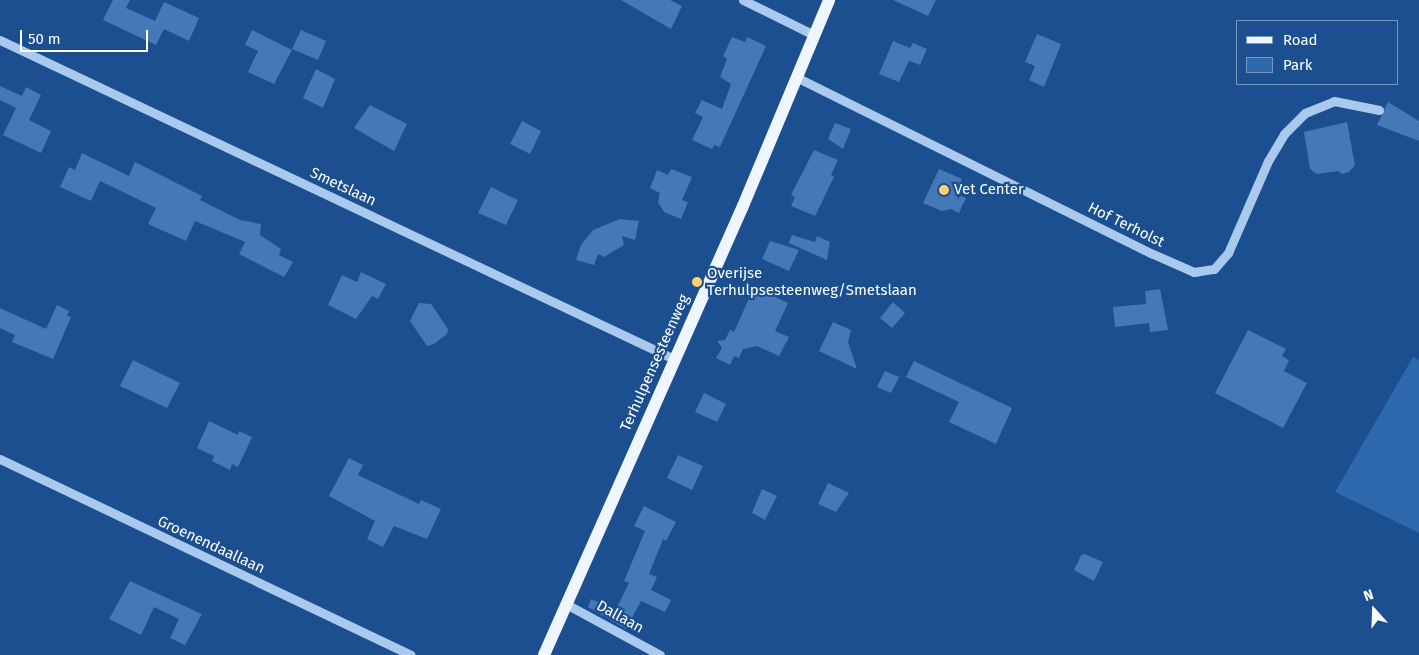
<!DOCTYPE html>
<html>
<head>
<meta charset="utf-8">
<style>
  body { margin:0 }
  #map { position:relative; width:1419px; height:655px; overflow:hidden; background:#1b4f8f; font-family:"Fira Sans",sans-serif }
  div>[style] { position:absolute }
  .green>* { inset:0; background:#2e69ad }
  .building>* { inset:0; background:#4478b7 }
  .minor>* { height:9px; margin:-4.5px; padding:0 4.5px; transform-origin:4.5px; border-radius:4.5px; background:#a9c9ee }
  .major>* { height:12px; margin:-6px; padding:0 6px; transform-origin:6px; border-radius:6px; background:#f0f6ff }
  .dots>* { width:14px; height:14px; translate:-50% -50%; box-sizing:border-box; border:2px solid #1b4f8f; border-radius:50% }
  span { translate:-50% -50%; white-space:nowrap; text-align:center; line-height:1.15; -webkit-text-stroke:4.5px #1b4f8f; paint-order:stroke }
  .street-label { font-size:15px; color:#fff }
  .poi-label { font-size:15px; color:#fff }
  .left { translate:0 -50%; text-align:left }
  .legend { position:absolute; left:1236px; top:20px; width:162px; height:65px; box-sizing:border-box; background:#1b4f8f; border:1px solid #7695bc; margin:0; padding:6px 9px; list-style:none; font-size:15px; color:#fff }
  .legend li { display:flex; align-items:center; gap:10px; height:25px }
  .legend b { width:25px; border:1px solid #7695bc }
  .north { position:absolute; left:1349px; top:585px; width:50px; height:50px; -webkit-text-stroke:4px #1b4f8f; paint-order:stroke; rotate:340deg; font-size:14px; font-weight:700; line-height:20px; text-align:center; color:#fff }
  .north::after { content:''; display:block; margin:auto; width:18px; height:22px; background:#fff; clip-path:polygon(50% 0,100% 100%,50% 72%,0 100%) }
  .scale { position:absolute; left:20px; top:30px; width:128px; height:22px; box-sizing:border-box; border:2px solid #fff; border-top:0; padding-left:6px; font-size:15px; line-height:18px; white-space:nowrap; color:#fff; -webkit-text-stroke:4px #1b4f8f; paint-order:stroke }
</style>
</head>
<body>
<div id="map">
  <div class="green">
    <i style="clip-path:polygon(1413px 357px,1419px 360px,1419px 533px,1335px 492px)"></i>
  </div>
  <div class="building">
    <i style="clip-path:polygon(113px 0,130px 0,126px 8px,155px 21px,164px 2px,199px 18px,189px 41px,164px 29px,156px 45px,103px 20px)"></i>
    <i style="clip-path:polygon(621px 0,670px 0,682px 6px,671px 29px)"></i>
    <i style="clip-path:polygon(893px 0,936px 0,928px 16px)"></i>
    <i style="clip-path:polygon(252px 30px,292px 50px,274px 84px,248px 72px,258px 51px,245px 45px)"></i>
    <i style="clip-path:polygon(301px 30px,326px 41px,318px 60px,292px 49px)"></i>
    <i style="clip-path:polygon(1037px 34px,1061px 44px,1044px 87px,1029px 80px,1035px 66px,1025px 62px)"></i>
    <i style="clip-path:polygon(732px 37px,745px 42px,747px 37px,766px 46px,720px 147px,714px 145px,712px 149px,692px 140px,703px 117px,695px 113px,702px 100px,722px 109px,731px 84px,720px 77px,727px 59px,723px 56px)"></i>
    <i style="clip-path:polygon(893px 41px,910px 48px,913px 43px,927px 49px,920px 65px,909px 61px,899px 82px,879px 74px)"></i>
    <i style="clip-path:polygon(316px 69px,335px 79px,323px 108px,303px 98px)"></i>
    <i style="clip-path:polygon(0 86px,22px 96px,26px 87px,41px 95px,29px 120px,51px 131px,41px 153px,3px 135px,16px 108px,0 100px)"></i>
    <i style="clip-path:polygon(1388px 102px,1419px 121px,1419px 141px,1377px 125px)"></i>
    <i style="clip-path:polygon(370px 105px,407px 124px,394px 151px,354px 128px)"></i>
    <i style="clip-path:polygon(522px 121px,541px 131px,530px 154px,510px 144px)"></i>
    <i style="clip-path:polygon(1347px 122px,1355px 165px,1349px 172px,1342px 174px,1338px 171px,1317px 174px,1310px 169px,1304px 132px)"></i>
    <i style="clip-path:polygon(835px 123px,851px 129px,843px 149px,828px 139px)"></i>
    <i style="clip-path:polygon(814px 150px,838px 160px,831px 175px,834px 177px,815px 216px,791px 206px,795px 197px,791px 195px)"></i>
    <i style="clip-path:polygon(82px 153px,129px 176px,135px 162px,202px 196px,200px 200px,240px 220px,261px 224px,260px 235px,281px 249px,279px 255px,293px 262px,286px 274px,284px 277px,239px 254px,245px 242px,195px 221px,186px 241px,148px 224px,156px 208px,100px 181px,91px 201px,60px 187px,69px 167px,75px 170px)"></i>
    <i style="clip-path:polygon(671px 169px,692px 177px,682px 200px,688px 202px,681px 219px,664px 212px,658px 202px,660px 193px,650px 188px,657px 170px,668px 175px)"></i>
    <i style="clip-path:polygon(939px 169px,962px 179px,958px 189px,961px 191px,959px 195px,966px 198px,959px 213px,951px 209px,942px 211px,923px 203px)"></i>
    <i style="clip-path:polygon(491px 187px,518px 200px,506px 225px,478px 213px)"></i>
    <i style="clip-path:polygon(620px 219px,639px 221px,635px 240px,622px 236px,624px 245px,604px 257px,598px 254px,594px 265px,576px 260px,581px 245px,593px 230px)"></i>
    <i style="clip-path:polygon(792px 235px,815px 242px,817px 236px,830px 242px,827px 260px,789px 243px)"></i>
    <i style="clip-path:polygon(770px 241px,799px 250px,789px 271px,762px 259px)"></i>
    <i style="clip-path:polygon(361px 272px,386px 284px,378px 299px,372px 296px,356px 319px,328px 305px,342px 275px,357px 282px)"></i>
    <i style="clip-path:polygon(754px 287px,788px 303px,775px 331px,789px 337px,779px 356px,757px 346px,743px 349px,739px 358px,734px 356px,730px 365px,716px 358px,722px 348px,717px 341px,725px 340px,730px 330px,734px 332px)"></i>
    <i style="clip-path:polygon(1160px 289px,1168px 330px,1150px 332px,1149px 323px,1115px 327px,1113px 307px,1146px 304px,1145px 291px)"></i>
    <i style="clip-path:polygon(893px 302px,905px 313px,892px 328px,880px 318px)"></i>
    <i style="clip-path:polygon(419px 303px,431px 304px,448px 329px,447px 334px,434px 344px,427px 346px,410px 321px)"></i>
    <i style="clip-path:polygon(57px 305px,69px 311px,67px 316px,71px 317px,53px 359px,12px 342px,15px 335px,0 328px,0 308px,46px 329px)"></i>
    <i style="clip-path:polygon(833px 322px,851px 330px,848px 342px,857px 369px,819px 351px)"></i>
    <i style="clip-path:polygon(1248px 330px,1286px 349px,1282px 356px,1289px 360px,1284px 371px,1307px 383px,1283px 428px,1215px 393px)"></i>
    <i style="clip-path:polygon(133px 360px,180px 383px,167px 408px,120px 386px)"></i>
    <i style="clip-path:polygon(914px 361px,1012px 408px,996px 444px,949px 422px,959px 402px,906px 377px)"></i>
    <i style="clip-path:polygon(885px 371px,899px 377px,891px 393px,877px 387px)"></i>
    <i style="clip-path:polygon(704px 393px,726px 404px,717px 422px,695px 412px)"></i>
    <i style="clip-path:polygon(209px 421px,238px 435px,239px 431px,252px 437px,238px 467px,232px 464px,230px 470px,212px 461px,214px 456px,197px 448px)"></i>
    <i style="clip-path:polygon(678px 455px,703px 466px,692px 490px,667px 478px)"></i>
    <i style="clip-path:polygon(349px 458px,363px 465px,358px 475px,419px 504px,421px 500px,441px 509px,427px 539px,394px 526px,383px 547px,367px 539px,375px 521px,329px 496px)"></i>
    <i style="clip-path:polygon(828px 483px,849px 493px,836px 512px,818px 504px)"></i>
    <i style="clip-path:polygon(762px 489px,777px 496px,765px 520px,752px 513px)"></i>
    <i style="clip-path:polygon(644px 506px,676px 522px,666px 541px,663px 539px,649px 574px,657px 577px,651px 590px,671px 600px,665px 612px,641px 601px,626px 629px,588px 607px,591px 599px,616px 609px,629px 583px,624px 581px,645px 531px,634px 526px)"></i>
    <i style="clip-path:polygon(1085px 554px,1103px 562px,1094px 581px,1074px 570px,1081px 555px)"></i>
    <i style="clip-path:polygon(130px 581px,202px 614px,185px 645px,170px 638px,179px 619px,154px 607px,141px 635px,109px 619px)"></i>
  </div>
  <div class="minor">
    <i style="left:743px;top:0;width:79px;rotate:26.2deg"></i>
    <i style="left:0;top:40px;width:746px;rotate:25.33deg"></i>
    <i style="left:796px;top:77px;width:398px;rotate:26.4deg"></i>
    <i style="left:1153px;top:254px;width:45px;rotate:23.7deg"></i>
    <i style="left:1194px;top:272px;width:20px;rotate:-9deg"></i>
    <i style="left:1214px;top:269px;width:21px;rotate:-49deg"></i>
    <i style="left:1228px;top:253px;width:100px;rotate:-66.5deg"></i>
    <i style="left:1268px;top:161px;width:31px;rotate:-59deg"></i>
    <i style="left:1284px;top:134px;width:30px;rotate:-45deg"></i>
    <i style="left:1305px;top:113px;width:31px;rotate:-22deg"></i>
    <i style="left:1334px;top:101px;width:46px;rotate:11.3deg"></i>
    <i style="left:0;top:459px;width:455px;rotate:25.5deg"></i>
    <i style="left:566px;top:604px;width:107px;rotate:28.5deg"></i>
  </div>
  <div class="major">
    <i style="left:544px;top:655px;width:491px;rotate:-66.1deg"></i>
    <i style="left:743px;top:206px;width:223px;rotate:-67.3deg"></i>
  </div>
  <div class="dots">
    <i style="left:944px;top:190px;background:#ffd166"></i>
    <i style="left:697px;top:282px;background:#ffd166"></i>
  </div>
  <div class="street-label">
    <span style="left:343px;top:187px;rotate:25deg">Smetslaan</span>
    <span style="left:1126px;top:225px;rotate:26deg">Hof Terholst</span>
    <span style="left:655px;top:363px;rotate:-66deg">Terhulpensesteenweg</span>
    <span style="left:211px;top:545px;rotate:25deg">Groenendaallaan</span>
    <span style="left:620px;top:617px;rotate:29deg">Dallaan</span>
  </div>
  <div class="poi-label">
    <span class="left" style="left:954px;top:190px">Vet Center</span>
    <span class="left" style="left:707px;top:282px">Overijse<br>Terhulpsesteenweg/Smetslaan</span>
  </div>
  <ul class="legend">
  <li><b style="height:6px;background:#f0f6ff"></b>Road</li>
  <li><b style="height:14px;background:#2e69ad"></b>Park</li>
  </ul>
  <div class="north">N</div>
  <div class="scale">50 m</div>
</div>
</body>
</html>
